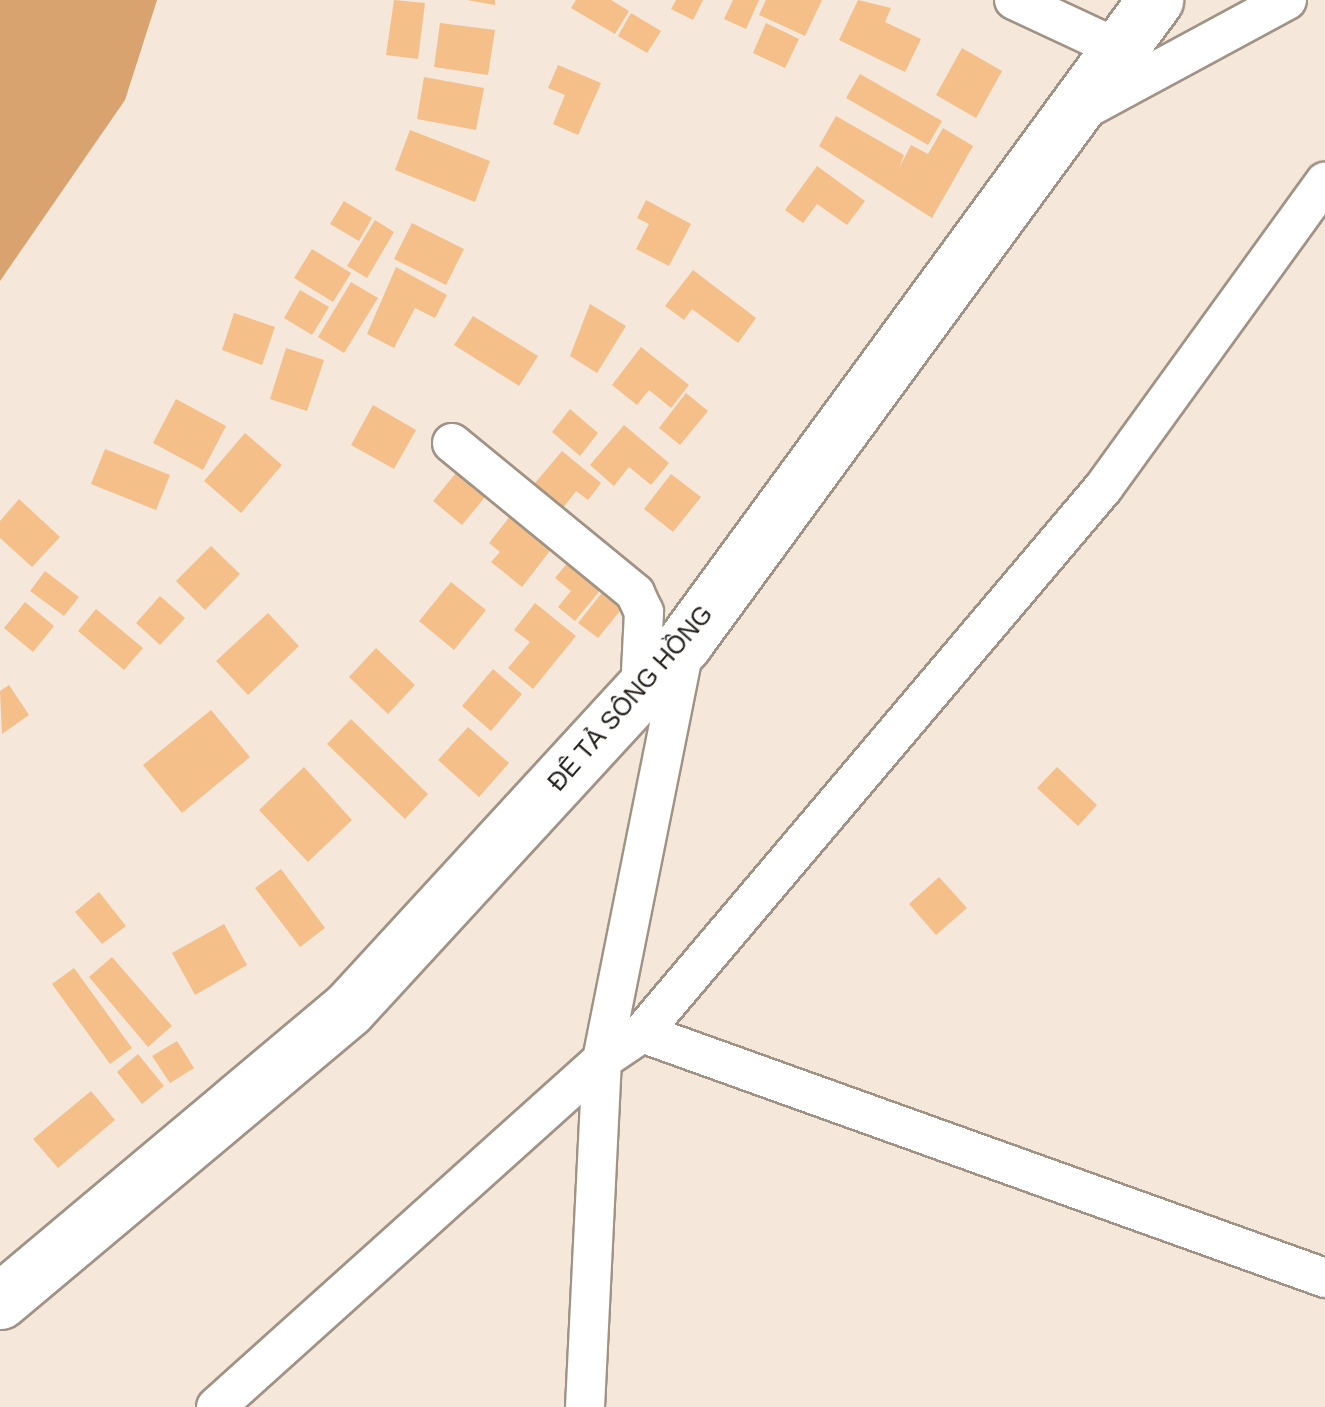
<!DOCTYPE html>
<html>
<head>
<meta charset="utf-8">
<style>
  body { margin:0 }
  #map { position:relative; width:1325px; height:1407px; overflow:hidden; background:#f5e7da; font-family:Helvetica,sans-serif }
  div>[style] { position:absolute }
  .water>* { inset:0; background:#d8a36e }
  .building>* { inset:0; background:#f5bf89 }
  .roads { filter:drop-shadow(2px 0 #a09386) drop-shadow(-2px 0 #a09386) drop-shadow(0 2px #a09386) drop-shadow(0 -2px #a09386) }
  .street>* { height:38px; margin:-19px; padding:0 19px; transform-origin:19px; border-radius:19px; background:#fff }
  .primary>* { height:55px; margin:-27.5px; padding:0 27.5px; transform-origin:27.5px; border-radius:27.5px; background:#fff }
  span { translate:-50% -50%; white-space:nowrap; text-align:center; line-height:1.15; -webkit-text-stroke:9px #fff; paint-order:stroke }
  .street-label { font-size:25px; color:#27221d }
</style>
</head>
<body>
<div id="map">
  <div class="water">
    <i style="clip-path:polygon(0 0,157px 0,125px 100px,0 281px)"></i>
  </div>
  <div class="building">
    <i style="clip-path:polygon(394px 0,425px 3px,418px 59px,386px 55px)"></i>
    <i style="clip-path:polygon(467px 0,495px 0,495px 5px)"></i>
    <i style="clip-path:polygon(576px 0,611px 0,629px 11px,615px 34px,571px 8px)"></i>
    <i style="clip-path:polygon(676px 0,703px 0,693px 20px,671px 9px)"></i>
    <i style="clip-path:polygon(733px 0,759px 0,746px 29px,724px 19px)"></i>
    <i style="clip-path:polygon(766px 0,822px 0,805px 36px,759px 15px)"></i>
    <i style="clip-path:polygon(858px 0,891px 8px,885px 22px,921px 39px,905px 72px,839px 40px)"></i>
    <i style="clip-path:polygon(631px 13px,661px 31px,647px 53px,618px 36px)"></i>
    <i style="clip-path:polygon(440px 23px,495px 30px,488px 75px,434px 67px)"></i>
    <i style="clip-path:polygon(766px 23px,799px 39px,785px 68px,753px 53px)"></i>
    <i style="clip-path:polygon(962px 48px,1002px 71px,976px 118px,936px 95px)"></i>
    <i style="clip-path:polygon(558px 65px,601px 83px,578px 135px,553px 124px,565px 95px,548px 88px)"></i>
    <i style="clip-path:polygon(860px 74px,942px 121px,928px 145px,846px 98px)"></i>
    <i style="clip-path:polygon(424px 77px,484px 88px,476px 130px,417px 119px)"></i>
    <i style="clip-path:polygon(836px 116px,904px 155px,899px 168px,911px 145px,928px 154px,943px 128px,973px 146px,932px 218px,819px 146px)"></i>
    <i style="clip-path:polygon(410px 130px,490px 161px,475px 202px,395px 170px)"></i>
    <i style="clip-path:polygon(817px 166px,865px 201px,847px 225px,817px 204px,803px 223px,785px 210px)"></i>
    <i style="clip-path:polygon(646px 200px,691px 224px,669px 266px,636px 249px,649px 224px,637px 218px)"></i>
    <i style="clip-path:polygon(344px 201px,372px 218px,359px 241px,330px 224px)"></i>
    <i style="clip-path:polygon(375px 220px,394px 232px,367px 278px,347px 266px)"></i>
    <i style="clip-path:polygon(412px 223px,464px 249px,446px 285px,394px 259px)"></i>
    <i style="clip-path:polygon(312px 249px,351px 273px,333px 302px,294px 278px)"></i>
    <i style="clip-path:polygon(396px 267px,447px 295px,435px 318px,415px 308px,394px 348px,367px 334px)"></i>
    <i style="clip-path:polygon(693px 270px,756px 318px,738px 343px,692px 309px,684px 320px,665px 306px)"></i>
    <i style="clip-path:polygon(351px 282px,378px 298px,344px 353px,318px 337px)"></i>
    <i style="clip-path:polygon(300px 290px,329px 307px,312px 335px,284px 318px)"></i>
    <i style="clip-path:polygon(590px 304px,626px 326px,597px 373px,570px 356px)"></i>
    <i style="clip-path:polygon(234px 313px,275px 327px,262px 365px,222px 350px)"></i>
    <i style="clip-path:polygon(473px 316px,538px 356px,519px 386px,454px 345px)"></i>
    <i style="clip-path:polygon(641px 347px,689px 385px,671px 408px,649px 390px,637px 405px,612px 385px)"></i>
    <i style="clip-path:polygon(286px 348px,324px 360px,307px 411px,270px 399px)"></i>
    <i style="clip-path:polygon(686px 393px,708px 411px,680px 445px,659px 428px)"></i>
    <i style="clip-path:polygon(176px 399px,226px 426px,203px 470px,153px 443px)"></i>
    <i style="clip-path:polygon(373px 405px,416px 430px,394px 469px,351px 445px)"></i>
    <i style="clip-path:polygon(570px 409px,598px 433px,580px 456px,552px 432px)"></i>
    <i style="clip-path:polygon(624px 425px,669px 463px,651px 485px,629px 467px,614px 486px,590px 465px)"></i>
    <i style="clip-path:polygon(245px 433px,282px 465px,241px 513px,204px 481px)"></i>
    <i style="clip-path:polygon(105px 449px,170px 475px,156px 510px,91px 484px)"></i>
    <i style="clip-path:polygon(562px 451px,601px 483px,588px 500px,576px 491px,559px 513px,530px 489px)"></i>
    <i style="clip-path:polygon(460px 468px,489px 492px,462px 525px,433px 501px)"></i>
    <i style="clip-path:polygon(671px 474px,701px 497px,673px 532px,644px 509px)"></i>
    <i style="clip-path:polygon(19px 499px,60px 537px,32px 567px,0 538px,0 521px)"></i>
    <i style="clip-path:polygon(511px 515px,552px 548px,522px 587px,491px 562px,500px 552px,489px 543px)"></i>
    <i style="clip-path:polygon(211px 546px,240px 574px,205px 610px,176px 581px)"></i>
    <i style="clip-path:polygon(569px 561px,602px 588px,575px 621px,558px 607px,571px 591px,555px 578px)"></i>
    <i style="clip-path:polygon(45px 571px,79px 597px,64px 616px,30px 591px)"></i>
    <i style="clip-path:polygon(451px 582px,486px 610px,454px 650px,419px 621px)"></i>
    <i style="clip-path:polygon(604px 590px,624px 606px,598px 638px,578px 623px)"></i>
    <i style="clip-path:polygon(160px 596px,185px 618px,160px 645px,136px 623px)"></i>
    <i style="clip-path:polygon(25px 602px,54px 626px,33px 652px,4px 628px)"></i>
    <i style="clip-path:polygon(535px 603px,576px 636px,533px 689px,508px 668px,530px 642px,514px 630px)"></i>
    <i style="clip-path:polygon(96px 609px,143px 648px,124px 670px,78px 631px)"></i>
    <i style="clip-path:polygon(268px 613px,299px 646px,248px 695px,216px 661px)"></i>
    <i style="clip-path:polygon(376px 648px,415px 685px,388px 714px,349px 677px)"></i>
    <i style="clip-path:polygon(493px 669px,522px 694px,491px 731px,462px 706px)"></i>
    <i style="clip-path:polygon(9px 685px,29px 715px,2px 734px,0 691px)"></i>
    <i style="clip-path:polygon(211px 710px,250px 757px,182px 813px,143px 765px)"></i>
    <i style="clip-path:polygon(351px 719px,428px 794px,405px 819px,327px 744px)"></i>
    <i style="clip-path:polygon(468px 727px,509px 763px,479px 797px,438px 760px)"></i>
    <i style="clip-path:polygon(304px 767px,352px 820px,308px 862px,259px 810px)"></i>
    <i style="clip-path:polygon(1057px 767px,1097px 805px,1078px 826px,1037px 788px)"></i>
    <i style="clip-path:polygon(281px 869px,325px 928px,300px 947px,255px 888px)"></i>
    <i style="clip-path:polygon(939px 877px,967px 908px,936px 935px,909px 904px)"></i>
    <i style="clip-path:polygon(99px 892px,126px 926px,102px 944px,75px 912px)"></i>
    <i style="clip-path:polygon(224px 924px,247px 965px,195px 995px,172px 953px)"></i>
    <i style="clip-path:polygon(112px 957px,172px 1026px,148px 1047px,89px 977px)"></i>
    <i style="clip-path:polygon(74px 968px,132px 1048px,110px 1064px,52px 984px)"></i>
    <i style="clip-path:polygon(177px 1041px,194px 1068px,170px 1083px,152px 1056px)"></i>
    <i style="clip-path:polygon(138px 1054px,164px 1086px,142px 1104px,117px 1072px)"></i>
    <i style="clip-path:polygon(91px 1091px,115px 1120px,58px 1168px,33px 1139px)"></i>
  </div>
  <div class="roads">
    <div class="street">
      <i style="left:1014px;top:0;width:116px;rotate:25deg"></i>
      <i style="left:1082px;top:111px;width:233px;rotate:-28.4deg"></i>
      <i style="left:452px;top:443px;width:237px;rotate:39.3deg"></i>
      <i style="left:635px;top:593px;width:21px;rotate:65deg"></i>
      <i style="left:644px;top:612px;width:80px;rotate:92.9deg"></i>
      <i style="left:642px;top:1033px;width:726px;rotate:19.73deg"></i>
      <i style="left:216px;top:1407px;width:519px;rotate:-41.95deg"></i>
      <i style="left:602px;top:1060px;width:48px;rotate:-34deg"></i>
      <i style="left:642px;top:1033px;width:715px;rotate:-49.76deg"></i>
      <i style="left:1104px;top:487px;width:377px;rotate:-54.1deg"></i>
      <i style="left:585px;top:1407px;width:347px;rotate:-87.2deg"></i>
      <i style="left:602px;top:1060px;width:425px;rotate:-78.7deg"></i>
    </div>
    <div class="primary">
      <i style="left:0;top:1301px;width:454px;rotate:-40deg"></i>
      <i style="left:348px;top:1009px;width:498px;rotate:-47.4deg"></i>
      <i style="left:685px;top:642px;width:796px;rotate:-53.79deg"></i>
    </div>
  </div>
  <div class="street-label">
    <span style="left:630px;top:698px;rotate:-49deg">ĐÊ TẢ SÔNG HỒNG</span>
  </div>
</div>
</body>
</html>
